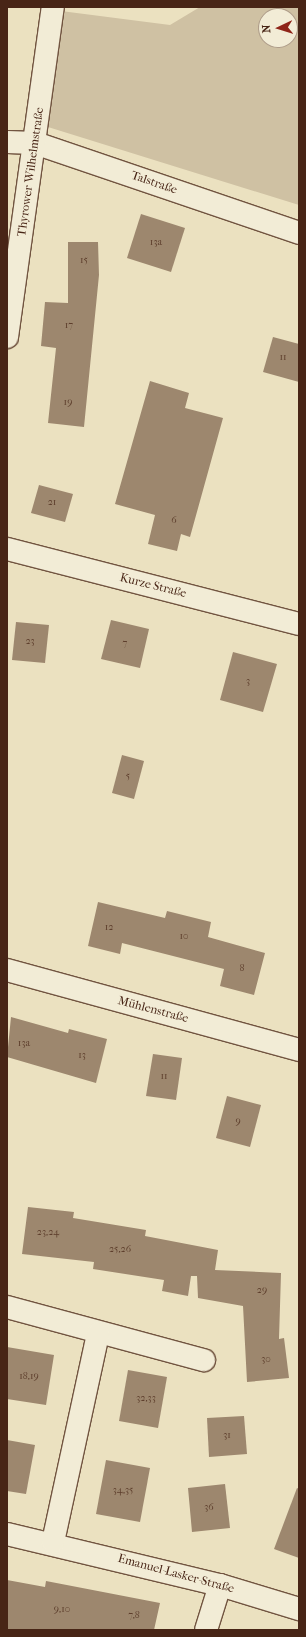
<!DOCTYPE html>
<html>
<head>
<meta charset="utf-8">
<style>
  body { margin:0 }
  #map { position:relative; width:306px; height:1637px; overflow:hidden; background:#ebe1c0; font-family:"IM FELL French Canon",serif }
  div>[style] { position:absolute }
  .green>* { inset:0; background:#cfc1a3 }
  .building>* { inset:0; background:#9d876e }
  .roads { filter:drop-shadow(1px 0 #715440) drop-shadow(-1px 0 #715440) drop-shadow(0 1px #715440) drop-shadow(0 -1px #715440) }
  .street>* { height:22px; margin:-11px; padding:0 11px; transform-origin:11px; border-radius:11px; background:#f2ecd6 }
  span { translate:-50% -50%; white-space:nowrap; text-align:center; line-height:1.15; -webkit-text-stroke:4px #f2ecd6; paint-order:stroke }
  .number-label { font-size:10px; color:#5d3e2c }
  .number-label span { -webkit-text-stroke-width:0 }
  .street-label { font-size:12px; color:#482516 }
  .frame { position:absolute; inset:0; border:8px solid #482516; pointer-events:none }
  .north { position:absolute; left:258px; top:8px; width:40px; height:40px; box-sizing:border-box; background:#f2ecd6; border:1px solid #ae9c89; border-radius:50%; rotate:266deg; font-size:11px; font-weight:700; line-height:16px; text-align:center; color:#482516 }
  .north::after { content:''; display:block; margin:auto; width:14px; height:18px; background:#8f2418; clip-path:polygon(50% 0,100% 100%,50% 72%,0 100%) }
</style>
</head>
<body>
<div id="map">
  <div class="green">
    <i style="clip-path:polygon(evenodd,200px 7px,299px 7px,299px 205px,48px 127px,61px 11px,170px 25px,200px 7px,266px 16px,290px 16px,290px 40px,266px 40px,266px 16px)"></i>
  </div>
  <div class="building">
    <i style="clip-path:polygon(141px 214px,185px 228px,171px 272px,127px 258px)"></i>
    <i style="clip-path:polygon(68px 242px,98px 242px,99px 275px,84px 427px,48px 423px,56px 348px,41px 346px,45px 302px,68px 303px)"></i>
    <i style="clip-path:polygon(273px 337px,299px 344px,299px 382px,263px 372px)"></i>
    <i style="clip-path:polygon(150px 381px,189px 393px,185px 408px,223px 418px,190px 537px,181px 534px,177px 551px,148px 544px,155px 515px,115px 504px)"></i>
    <i style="clip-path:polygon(39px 485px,73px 494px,65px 522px,31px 513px)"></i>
    <i style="clip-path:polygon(111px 620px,149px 629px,140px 668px,101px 659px)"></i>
    <i style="clip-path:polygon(16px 622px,49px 625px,45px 663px,12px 660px)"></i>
    <i style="clip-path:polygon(233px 652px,277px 664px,263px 712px,220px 700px)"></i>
    <i style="clip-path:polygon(122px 755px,144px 761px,134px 799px,112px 793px)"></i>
    <i style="clip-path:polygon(98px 902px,165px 918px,167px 911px,211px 922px,208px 937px,265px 953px,254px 995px,220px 986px,224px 969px,122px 943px,120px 954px,88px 946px)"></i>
    <i style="clip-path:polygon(11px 1017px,68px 1033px,69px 1029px,107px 1039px,96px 1083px,7px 1057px)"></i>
    <i style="clip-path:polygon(153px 1054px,182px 1058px,176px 1100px,146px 1096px)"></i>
    <i style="clip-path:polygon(227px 1096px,261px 1105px,250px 1147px,216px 1138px)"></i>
    <i style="clip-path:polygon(28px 1207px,74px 1212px,73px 1218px,146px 1230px,145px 1236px,218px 1250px,215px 1270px,281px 1273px,279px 1339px,284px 1338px,289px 1378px,247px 1382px,243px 1306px,198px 1298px,197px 1276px,191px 1276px,188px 1296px,162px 1291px,164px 1280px,93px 1269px,94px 1262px,22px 1254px)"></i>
    <i style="clip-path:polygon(7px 1347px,54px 1355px,46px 1405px,7px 1399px)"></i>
    <i style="clip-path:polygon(128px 1370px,167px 1377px,158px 1428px,119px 1421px)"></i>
    <i style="clip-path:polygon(244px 1416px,247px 1454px,209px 1457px,207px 1418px)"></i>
    <i style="clip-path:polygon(7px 1440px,35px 1445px,26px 1494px,7px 1491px)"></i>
    <i style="clip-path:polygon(106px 1460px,150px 1468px,140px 1522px,96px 1514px)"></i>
    <i style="clip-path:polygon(225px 1484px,230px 1528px,192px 1532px,188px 1488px)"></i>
    <i style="clip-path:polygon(297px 1488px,299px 1489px,299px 1558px,274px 1549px)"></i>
    <i style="clip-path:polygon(7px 1580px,45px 1587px,46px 1581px,160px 1603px,154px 1630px,7px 1630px)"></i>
  </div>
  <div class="roads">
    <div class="street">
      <i style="left:7px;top:142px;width:28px;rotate:2deg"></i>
      <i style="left:35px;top:143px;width:279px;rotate:18.8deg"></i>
      <i style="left:7px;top:337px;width:333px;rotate:-82.1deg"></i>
      <i style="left:7px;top:549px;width:301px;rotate:14.4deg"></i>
      <i style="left:7px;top:970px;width:303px;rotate:15.3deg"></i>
      <i style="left:7px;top:1307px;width:204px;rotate:15.1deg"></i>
      <i style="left:7px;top:1534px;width:219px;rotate:13.5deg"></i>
      <i style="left:220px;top:1585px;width:83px;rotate:16.9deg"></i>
      <i style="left:53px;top:1542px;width:213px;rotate:-77.8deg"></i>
      <i style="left:206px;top:1630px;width:47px;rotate:-72.7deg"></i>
    </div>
  </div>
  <div class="number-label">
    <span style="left:156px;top:243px">13a</span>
    <span style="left:84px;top:261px">15</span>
    <span style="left:69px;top:326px">17</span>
    <span style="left:283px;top:358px">11</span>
    <span style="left:68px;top:403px">19</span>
    <span style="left:52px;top:503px">21</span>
    <span style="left:174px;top:521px">6</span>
    <span style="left:30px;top:642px">23</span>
    <span style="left:125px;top:644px">7</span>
    <span style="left:248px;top:682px">3</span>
    <span style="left:128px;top:777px">5</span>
    <span style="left:109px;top:928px">12</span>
    <span style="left:184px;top:937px">10</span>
    <span style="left:242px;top:969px">8</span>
    <span style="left:24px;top:1044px">13a</span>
    <span style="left:82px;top:1056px">13</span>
    <span style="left:164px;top:1077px">11</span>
    <span style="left:238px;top:1122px">9</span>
    <span style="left:48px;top:1233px">23,24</span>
    <span style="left:120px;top:1250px">25,26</span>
    <span style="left:262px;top:1291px">29</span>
    <span style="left:266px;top:1360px">30</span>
    <span style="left:29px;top:1377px">18,19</span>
    <span style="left:146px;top:1399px">32,33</span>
    <span style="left:227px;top:1436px">31</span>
    <span style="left:123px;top:1491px">34,35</span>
    <span style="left:209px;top:1508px">36</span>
    <span style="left:62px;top:1610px">9,10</span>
    <span style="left:134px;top:1616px">7,8</span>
  </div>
  <div class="street-label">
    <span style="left:31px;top:172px;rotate:-82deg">Thyrower Wilhelmstraße</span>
    <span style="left:154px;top:183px;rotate:19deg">Talstraße</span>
    <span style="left:153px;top:586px;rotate:14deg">Kurze Straße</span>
    <span style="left:153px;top:1010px;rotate:15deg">Mühlenstraße</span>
    <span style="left:176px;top:1574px;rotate:15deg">Emanuel-Lasker-Straße</span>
  </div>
  <div class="frame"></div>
  <div class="north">N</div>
</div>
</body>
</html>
